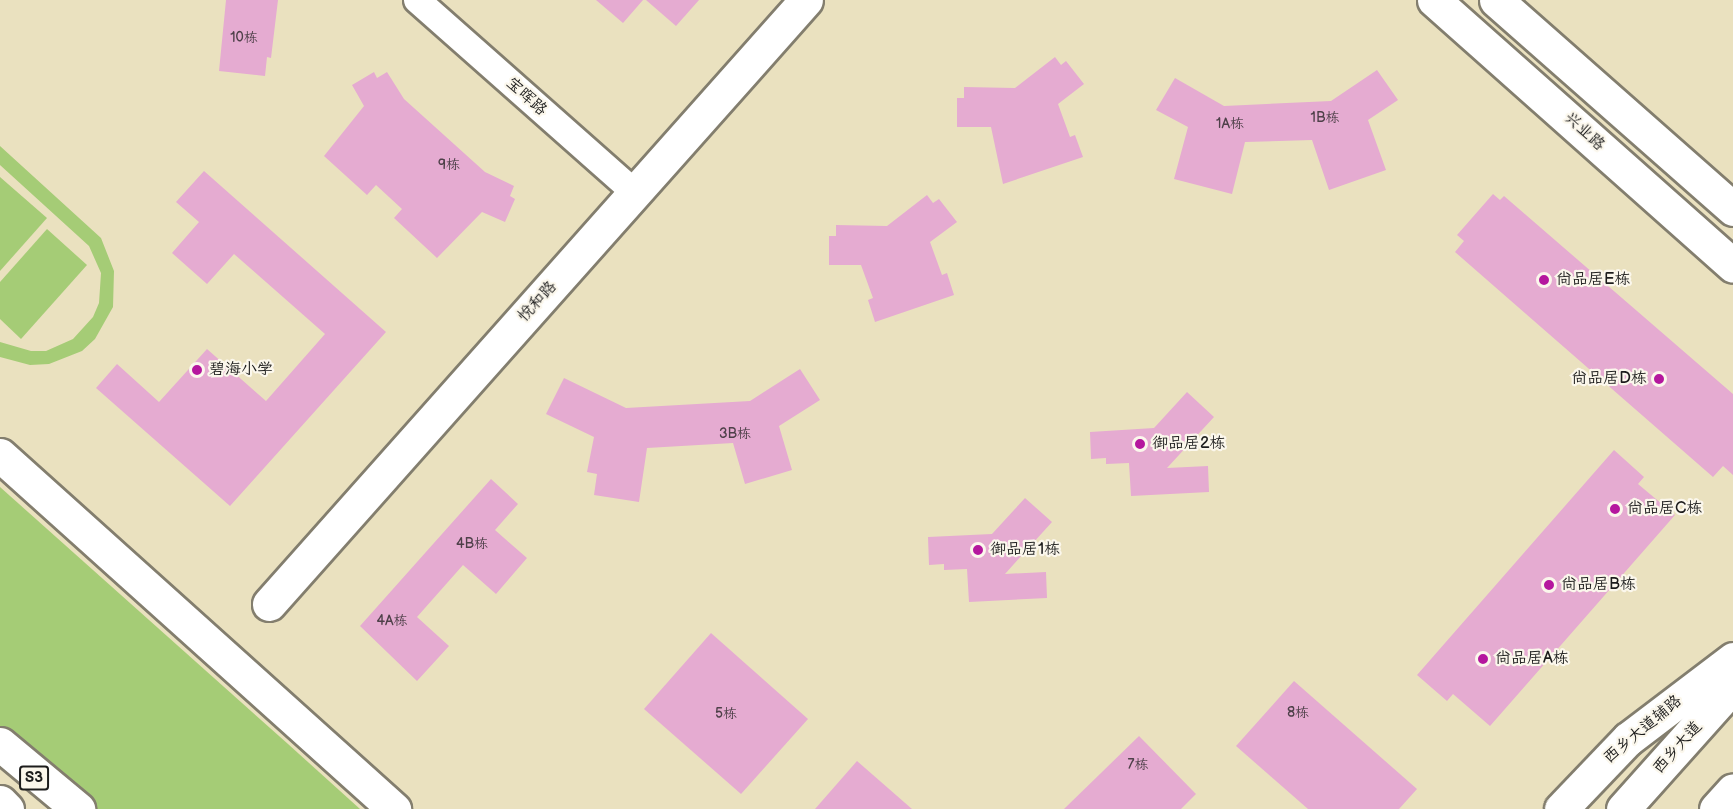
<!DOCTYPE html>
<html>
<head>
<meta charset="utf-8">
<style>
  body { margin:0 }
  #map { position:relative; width:1733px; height:809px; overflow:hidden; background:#eae1bf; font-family:"Balsamiq Sans","LXGW WenKai TC",sans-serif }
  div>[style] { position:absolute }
  .green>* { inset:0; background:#a5cc76 }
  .building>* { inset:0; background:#e5abd1 }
  .roads { filter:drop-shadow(2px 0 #837e6e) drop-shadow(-2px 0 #837e6e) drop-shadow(0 2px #837e6e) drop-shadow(0 -2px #837e6e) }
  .minor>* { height:26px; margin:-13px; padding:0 13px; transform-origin:13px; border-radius:13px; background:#fff }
  .tertiary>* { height:33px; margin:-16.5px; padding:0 16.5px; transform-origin:16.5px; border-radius:16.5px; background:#fff }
  .secondary>* { height:33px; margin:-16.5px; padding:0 16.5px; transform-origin:16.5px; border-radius:16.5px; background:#fff }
  .primary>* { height:33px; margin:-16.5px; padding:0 16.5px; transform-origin:16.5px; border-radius:16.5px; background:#fff }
  .motorway>* { height:33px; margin:-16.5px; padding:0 16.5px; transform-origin:16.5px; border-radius:16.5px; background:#fff }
  .dots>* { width:16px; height:16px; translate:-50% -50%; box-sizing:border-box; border:3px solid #fbf7ec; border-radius:50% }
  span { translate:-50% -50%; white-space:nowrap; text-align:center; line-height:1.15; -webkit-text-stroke:4.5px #fbf7ec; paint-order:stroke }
  .number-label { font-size:14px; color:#4e4049 }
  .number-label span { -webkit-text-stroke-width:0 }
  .shield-label span { padding:2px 4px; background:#fbf7ec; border:2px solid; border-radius:4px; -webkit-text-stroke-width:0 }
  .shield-label { font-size:15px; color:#1c1c1c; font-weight:700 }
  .street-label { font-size:16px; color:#1c1c1c }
  .poi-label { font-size:16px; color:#1c1c1c }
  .left { translate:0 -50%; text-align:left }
  .right { translate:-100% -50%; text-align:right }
</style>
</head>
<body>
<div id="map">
  <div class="green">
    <i style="clip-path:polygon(0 146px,101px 238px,114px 271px,113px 307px,95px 339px,82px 351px,49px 364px,30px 365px,0 357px,0 342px,31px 351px,46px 351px,73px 339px,93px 317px,99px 303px,101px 273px,89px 246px,0 165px)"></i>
    <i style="clip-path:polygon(0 177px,47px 218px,0 271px)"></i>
    <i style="clip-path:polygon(47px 229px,87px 265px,21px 339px,0 319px,0 282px)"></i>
    <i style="clip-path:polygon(0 487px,288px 744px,360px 809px,48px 809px,0 765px)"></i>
  </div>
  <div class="building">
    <i style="clip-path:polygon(226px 0,278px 0,271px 58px,267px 57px,265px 76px,219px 71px)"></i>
    <i style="clip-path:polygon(596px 0,643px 0,623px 23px)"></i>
    <i style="clip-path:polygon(646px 0,699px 0,676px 26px)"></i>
    <i style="clip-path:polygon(1055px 57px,1061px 65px,1066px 61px,1084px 84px,1058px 104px,1070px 137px,1075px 135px,1083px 157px,1003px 184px,991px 127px,957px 127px,957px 98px,964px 98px,964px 87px,1015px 88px)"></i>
    <i style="clip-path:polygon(1377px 70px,1398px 100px,1368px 120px,1386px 170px,1329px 190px,1312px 140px,1279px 141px,1245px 142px,1232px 194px,1174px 179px,1188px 127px,1156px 110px,1175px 78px,1224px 106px,1331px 101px)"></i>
    <i style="clip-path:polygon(374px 72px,377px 78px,387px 72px,404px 99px,485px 172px,514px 186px,510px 196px,515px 199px,505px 222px,482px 212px,437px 258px,394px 218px,402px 209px,376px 185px,367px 195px,324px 156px,364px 106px,352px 85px)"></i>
    <i style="clip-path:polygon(204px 171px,386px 332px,230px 506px,96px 388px,117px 364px,159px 402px,207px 349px,266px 401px,325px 334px,234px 254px,207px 284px,172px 253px,199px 222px,176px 202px)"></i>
    <i style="clip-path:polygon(1493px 194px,1500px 200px,1504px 196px,1733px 394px,1733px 475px,1723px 466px,1713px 477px,1455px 252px,1464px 241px,1457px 235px)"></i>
    <i style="clip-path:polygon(927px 195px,933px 203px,939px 199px,957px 222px,930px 242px,942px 275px,947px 273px,954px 295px,875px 322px,868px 300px,873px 298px,861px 265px,829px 265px,829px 236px,836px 236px,836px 225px,887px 226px)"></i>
    <i style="clip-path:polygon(800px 369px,820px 400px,779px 426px,792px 470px,745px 484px,733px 443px,647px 448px,639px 502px,594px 495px,597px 474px,587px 472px,594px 437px,546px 414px,564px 378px,626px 408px,750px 401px)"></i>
    <i style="clip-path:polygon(1187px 392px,1214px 417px,1167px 468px,1208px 466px,1209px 492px,1131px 496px,1129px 463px,1106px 464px,1106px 458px,1091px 459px,1090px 432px,1154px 428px)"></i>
    <i style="clip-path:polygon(1614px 450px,1644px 477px,1638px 484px,1675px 515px,1490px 726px,1453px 694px,1447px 701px,1417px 675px)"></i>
    <i style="clip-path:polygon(491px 479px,518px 504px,495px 530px,527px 558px,496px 594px,463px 565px,417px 617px,449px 646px,417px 681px,360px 626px)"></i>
    <i style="clip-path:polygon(1025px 498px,1052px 522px,1005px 574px,1046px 572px,1047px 598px,969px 602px,967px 569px,944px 570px,944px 564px,929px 565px,928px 537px,992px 534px)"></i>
    <i style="clip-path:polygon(711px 633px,808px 719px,741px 794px,644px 709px)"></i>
    <i style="clip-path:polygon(1294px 681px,1417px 789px,1399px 809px,1308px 809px,1236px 746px)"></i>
    <i style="clip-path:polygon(1139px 736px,1196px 794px,1181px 809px,1064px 809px)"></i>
    <i style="clip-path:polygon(857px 761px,912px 809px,815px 809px)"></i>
  </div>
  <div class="roads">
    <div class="minor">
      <i style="left:417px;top:0;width:291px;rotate:41.5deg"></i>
    </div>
    <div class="tertiary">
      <i style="left:269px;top:604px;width:808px;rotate:-48.36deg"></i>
      <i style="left:1561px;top:809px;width:97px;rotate:-46.3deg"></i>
      <i style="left:1628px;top:739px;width:132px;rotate:-37.3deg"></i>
    </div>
    <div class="secondary">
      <i style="left:1434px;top:0;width:400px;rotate:41.6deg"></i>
      <i style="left:1496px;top:0;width:316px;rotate:41.4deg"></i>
    </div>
    <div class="primary">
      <i style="left:1623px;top:809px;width:165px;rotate:-48.2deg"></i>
      <i style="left:1716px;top:809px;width:25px;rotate:-48deg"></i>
    </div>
    <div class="motorway">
      <i style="left:0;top:455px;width:530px;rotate:41.94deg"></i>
      <i style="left:0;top:744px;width:102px;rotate:39.8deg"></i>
      <i style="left:0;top:802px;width:10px;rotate:45deg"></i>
    </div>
  </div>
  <div class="dots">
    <i style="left:1544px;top:280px;background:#b5179e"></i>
    <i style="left:197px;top:370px;background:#b5179e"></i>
    <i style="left:1659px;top:379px;background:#b5179e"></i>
    <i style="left:1140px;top:444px;background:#b5179e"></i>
    <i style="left:1615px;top:509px;background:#b5179e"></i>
    <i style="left:978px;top:550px;background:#b5179e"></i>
    <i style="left:1549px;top:585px;background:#b5179e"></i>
    <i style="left:1483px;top:659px;background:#b5179e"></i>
  </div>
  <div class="number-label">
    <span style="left:244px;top:38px">10栋</span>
    <span style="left:1325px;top:118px">1B栋</span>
    <span style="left:1230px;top:124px">1A栋</span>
    <span style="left:449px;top:165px">9栋</span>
    <span style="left:735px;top:434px">3B栋</span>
    <span style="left:472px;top:544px">4B栋</span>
    <span style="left:392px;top:621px">4A栋</span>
    <span style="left:1298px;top:713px">8栋</span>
    <span style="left:726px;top:714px">5栋</span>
    <span style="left:1138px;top:765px">7栋</span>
  </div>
  <div class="shield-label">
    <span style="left:34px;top:778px">S3</span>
  </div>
  <div class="street-label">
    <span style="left:526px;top:97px;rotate:42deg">宝晖路</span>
    <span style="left:1584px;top:132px;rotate:42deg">兴业路</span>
    <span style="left:538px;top:302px;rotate:-48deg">悦和路</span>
    <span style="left:1643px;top:730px;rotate:-40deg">西乡大道辅路</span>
    <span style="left:1678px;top:748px;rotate:-48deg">西乡大道</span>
  </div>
  <div class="poi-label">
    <span class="left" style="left:1556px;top:280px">尚品居E栋</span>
    <span class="left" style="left:209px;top:370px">碧海小学</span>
    <span class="right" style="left:1647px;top:379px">尚品居D栋</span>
    <span class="left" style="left:1152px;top:444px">御品居2栋</span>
    <span class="left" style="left:1627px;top:509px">尚品居C栋</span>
    <span class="left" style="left:990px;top:550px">御品居1栋</span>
    <span class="left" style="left:1561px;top:585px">尚品居B栋</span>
    <span class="left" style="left:1495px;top:659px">尚品居A栋</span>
  </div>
</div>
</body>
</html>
